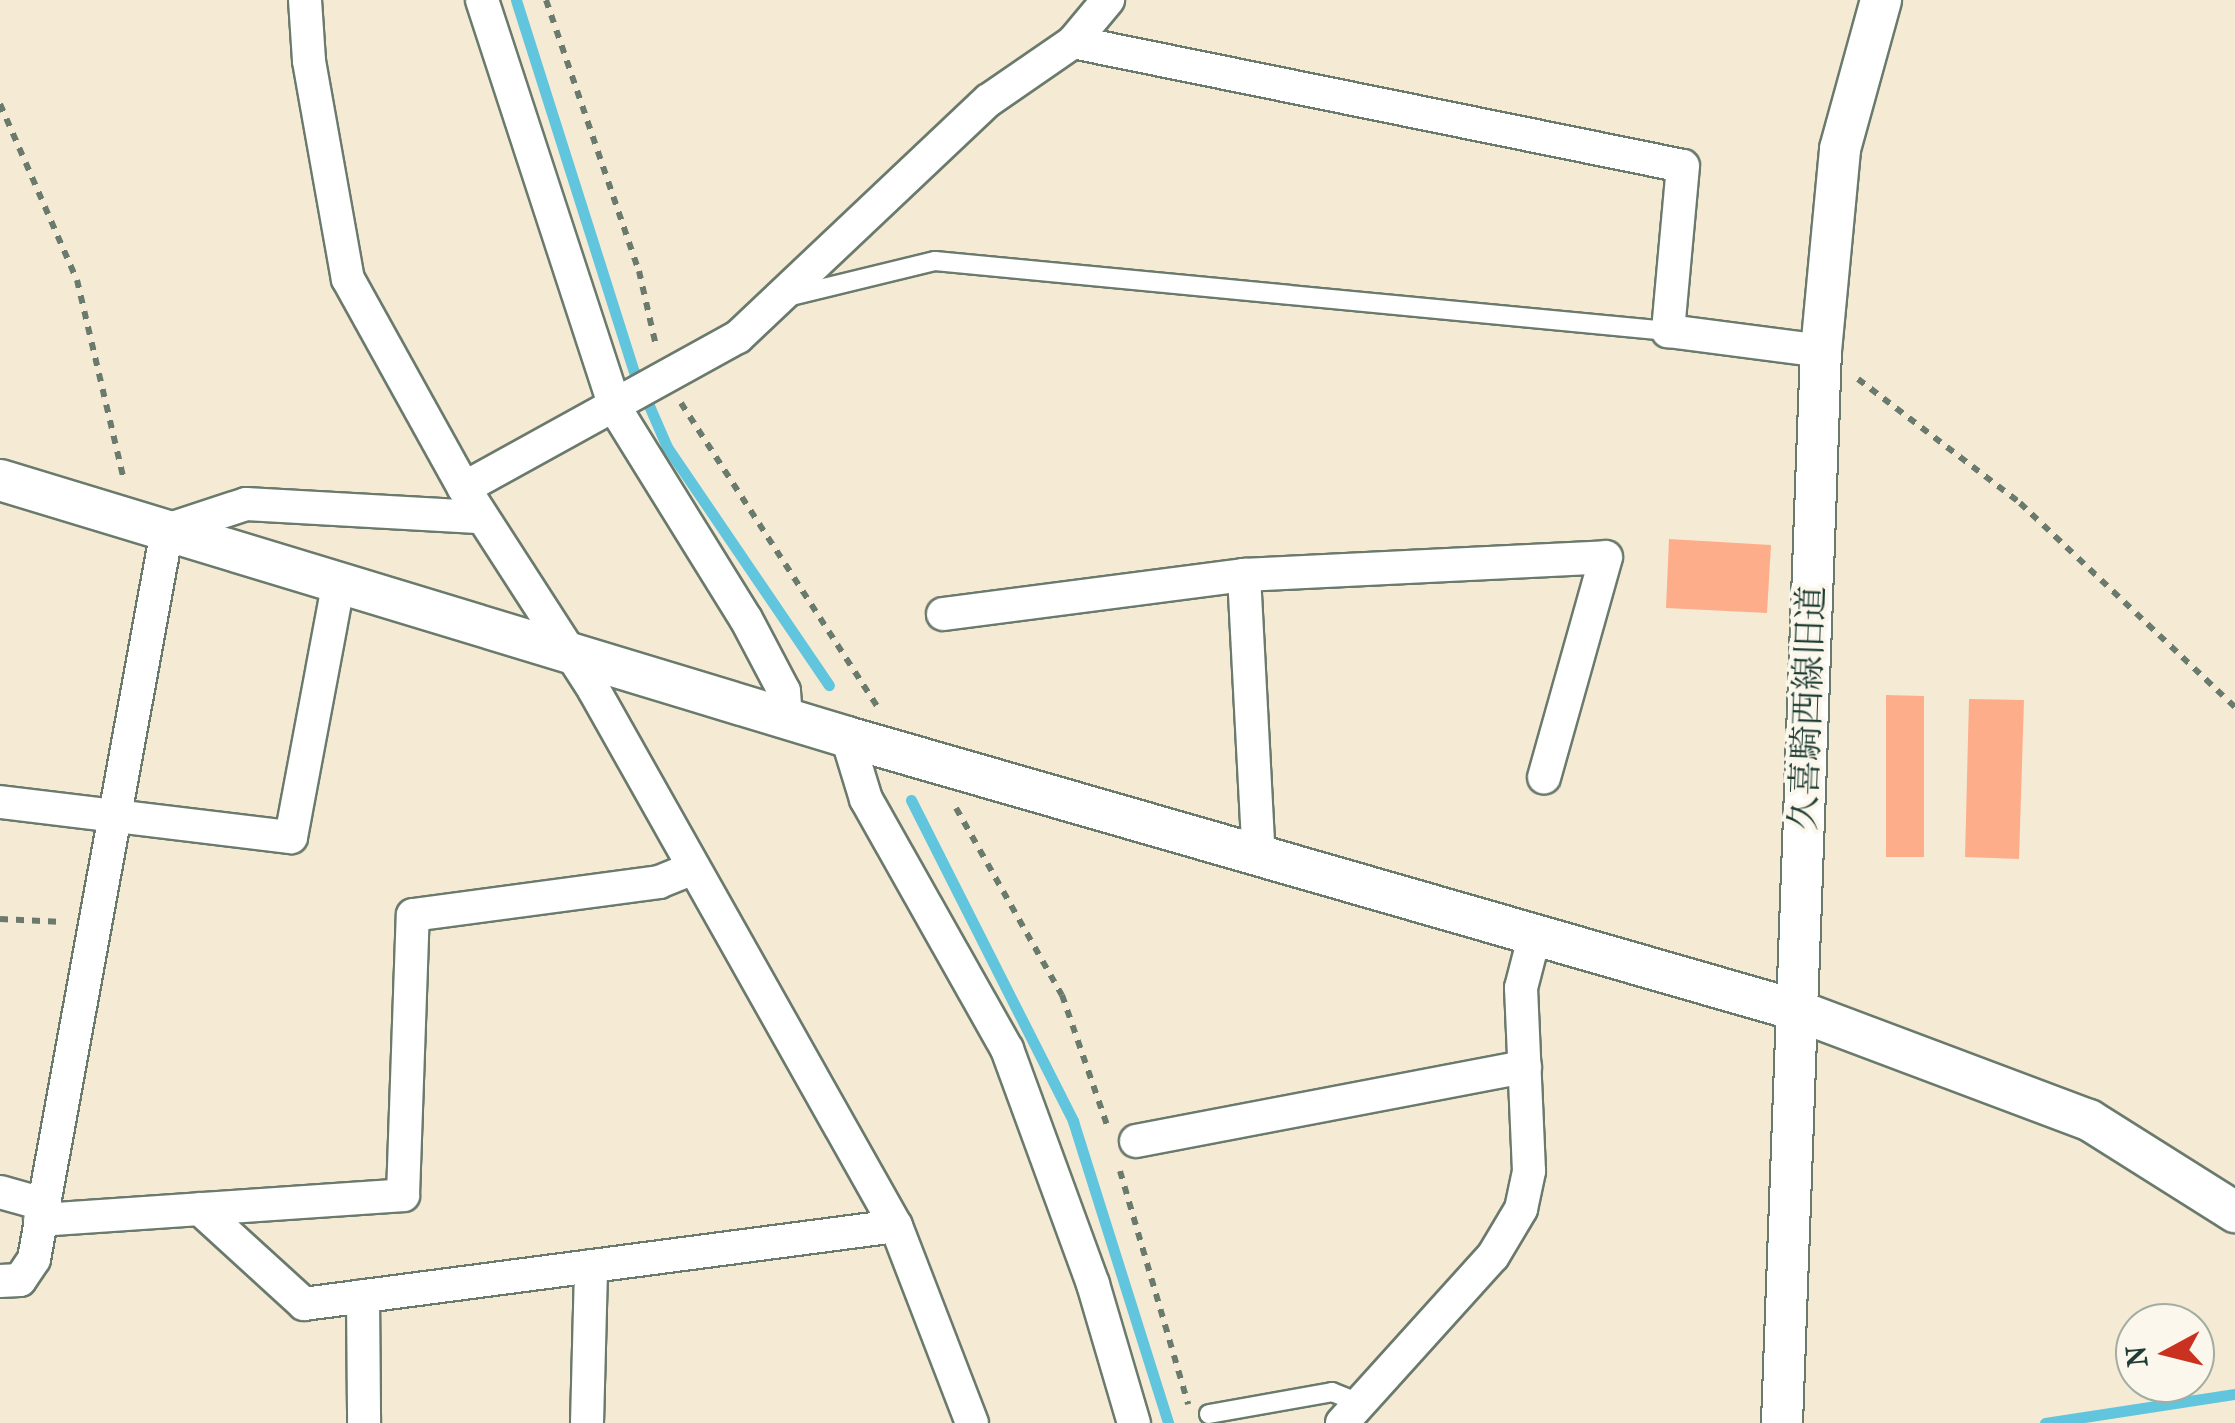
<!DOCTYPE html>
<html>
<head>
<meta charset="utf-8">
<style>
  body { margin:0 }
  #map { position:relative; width:2235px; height:1423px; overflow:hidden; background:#f5ebd5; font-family:"IM FELL French Canon","Noto Serif JP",serif }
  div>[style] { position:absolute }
  .stream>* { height:11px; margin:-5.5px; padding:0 5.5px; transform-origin:5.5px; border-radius:5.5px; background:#61c5de }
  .building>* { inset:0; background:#fead8a }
  .path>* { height:6px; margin-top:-3px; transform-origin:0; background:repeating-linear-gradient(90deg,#6a7a6c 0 8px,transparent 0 16px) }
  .roads { filter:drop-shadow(2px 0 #6a7a6c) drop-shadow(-2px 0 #6a7a6c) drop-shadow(0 2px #6a7a6c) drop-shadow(0 -2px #6a7a6c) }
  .service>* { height:18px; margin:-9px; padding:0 9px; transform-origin:9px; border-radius:9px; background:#fff }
  .minor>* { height:32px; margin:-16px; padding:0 16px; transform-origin:16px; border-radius:16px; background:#fff }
  .tertiary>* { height:40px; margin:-20px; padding:0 20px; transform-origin:20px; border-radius:20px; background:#fff }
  span { translate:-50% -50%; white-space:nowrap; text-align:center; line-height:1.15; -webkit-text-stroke:8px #fbf7ec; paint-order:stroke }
  .street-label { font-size:35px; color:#1f3d34 }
  .north { position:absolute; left:2115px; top:1303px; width:100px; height:100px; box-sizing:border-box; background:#fbf7ec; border:2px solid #a3ada2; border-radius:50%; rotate:263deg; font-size:28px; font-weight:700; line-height:40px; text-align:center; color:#1f3d34 }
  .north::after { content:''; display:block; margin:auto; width:35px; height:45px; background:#c8321e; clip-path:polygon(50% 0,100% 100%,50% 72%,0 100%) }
</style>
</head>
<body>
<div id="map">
  <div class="stream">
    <i style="left:516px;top:0;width:389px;rotate:72.4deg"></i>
    <i style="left:634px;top:371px;width:83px;rotate:66.5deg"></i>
    <i style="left:667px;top:447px;width:288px;rotate:55.8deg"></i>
    <i style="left:911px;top:800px;width:360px;rotate:63.2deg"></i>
    <i style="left:1073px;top:1121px;width:317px;rotate:72.5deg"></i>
    <i style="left:2045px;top:1423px;width:192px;rotate:-8.7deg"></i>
  </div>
  <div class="building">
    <i style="clip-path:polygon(1669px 539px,1771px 545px,1767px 613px,1666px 608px)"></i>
    <i style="clip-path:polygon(1886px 695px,1924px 696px,1924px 857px,1886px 857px)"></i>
    <i style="clip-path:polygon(1969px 699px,2024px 700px,2019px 859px,1965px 857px)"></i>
  </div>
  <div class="path">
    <i style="left:546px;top:0;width:287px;rotate:71.1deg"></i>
    <i style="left:639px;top:271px;width:77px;rotate:77.2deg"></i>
    <i style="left:0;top:104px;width:192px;rotate:66.4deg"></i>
    <i style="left:77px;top:280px;width:205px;rotate:76.8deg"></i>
    <i style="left:1858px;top:379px;width:204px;rotate:37.4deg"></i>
    <i style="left:2020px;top:503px;width:296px;rotate:43.5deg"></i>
    <i style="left:681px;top:403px;width:363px;rotate:57.1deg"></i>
    <i style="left:956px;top:808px;width:215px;rotate:60.5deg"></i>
    <i style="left:1062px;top:995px;width:138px;rotate:70.9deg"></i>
    <i style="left:0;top:919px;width:63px;rotate:2.7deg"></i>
    <i style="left:1120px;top:1171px;width:243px;rotate:73.7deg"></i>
  </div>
  <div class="roads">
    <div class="service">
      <i style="left:791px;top:296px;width:148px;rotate:-13.7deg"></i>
      <i style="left:935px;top:261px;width:736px;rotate:5.46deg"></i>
      <i style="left:1209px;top:1414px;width:125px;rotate:-10.1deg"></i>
      <i style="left:1332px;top:1392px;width:29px;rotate:22deg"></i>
    </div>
    <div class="minor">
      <i style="left:305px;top:0;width:61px;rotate:86.2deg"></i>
      <i style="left:309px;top:61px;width:221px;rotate:79.9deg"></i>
      <i style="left:348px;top:279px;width:239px;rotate:61deg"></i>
      <i style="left:464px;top:488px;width:240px;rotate:57.2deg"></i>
      <i style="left:594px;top:690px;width:615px;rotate:60.6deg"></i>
      <i style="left:896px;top:1226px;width:211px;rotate:68.9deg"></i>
      <i style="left:482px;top:0;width:429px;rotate:71.9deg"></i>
      <i style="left:615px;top:408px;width:248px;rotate:58.2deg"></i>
      <i style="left:746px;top:619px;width:81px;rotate:62.2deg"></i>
      <i style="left:784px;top:691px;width:28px;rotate:86deg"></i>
      <i style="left:1073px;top:42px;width:622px;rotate:11.49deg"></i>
      <i style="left:1683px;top:166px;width:166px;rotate:95.2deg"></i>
      <i style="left:1668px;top:331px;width:154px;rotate:7.4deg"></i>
      <i style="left:464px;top:488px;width:313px;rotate:-28.9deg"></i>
      <i style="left:738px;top:337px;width:345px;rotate:-43.4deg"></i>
      <i style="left:989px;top:100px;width:102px;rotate:-34.6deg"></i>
      <i style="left:1073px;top:42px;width:55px;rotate:-50.2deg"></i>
      <i style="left:1244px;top:575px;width:283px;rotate:87deg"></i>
      <i style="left:943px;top:614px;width:304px;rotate:-7.4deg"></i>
      <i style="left:1244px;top:575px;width:362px;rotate:-2.8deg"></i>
      <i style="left:1606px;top:557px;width:229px;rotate:105.7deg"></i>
      <i style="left:847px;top:737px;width:65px;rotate:73deg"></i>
      <i style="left:866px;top:799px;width:287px;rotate:60.6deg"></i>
      <i style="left:1007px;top:1049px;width:250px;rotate:69.9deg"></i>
      <i style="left:1093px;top:1284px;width:145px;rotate:73.6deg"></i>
      <i style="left:0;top:802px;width:293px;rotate:6.9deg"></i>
      <i style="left:291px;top:837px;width:260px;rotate:-79.4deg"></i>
      <i style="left:1136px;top:1141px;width:396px;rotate:-10.8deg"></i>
      <i style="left:0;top:1192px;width:45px;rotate:15.6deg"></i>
      <i style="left:200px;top:1209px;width:141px;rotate:42.4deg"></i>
      <i style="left:304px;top:1304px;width:597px;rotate:-7.51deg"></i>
      <i style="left:40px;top:1220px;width:364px;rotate:-3.9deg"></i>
      <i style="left:403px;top:1195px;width:280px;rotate:-88deg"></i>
      <i style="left:413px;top:915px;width:248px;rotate:-7.6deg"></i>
      <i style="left:659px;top:882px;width:35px;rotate:-22deg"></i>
      <i style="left:0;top:1281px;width:20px;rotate:-3deg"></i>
      <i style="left:20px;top:1280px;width:25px;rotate:-56deg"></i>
      <i style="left:34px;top:1259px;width:741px;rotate:-79.66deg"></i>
      <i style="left:167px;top:530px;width:83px;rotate:-18.2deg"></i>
      <i style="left:246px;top:504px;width:236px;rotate:3.2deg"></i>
      <i style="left:363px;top:1296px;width:127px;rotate:89.5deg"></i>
      <i style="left:587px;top:1423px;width:157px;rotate:-88.5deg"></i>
      <i style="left:1342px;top:1423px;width:225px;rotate:-47.9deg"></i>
      <i style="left:1493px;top:1256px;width:55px;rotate:-59.2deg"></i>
      <i style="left:1521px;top:1209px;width:39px;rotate:-78deg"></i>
      <i style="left:1529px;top:1171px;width:183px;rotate:-92.5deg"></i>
      <i style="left:1521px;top:988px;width:56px;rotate:-75.5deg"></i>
    </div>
    <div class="tertiary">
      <i style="left:0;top:480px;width:885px;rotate:16.88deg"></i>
      <i style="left:847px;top:737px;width:987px;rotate:16.05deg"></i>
      <i style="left:1796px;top:1010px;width:313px;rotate:20.6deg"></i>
      <i style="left:2089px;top:1120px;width:173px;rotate:32.2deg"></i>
      <i style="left:1782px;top:1423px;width:1073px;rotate:-87.92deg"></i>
      <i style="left:1821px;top:351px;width:203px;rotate:-84.6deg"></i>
      <i style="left:1840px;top:149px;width:155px;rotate:-74.6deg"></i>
    </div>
  </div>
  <div class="street-label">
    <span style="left:1808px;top:708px;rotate:-88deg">久喜騎西線旧道</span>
  </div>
  <div class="north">N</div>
</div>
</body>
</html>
